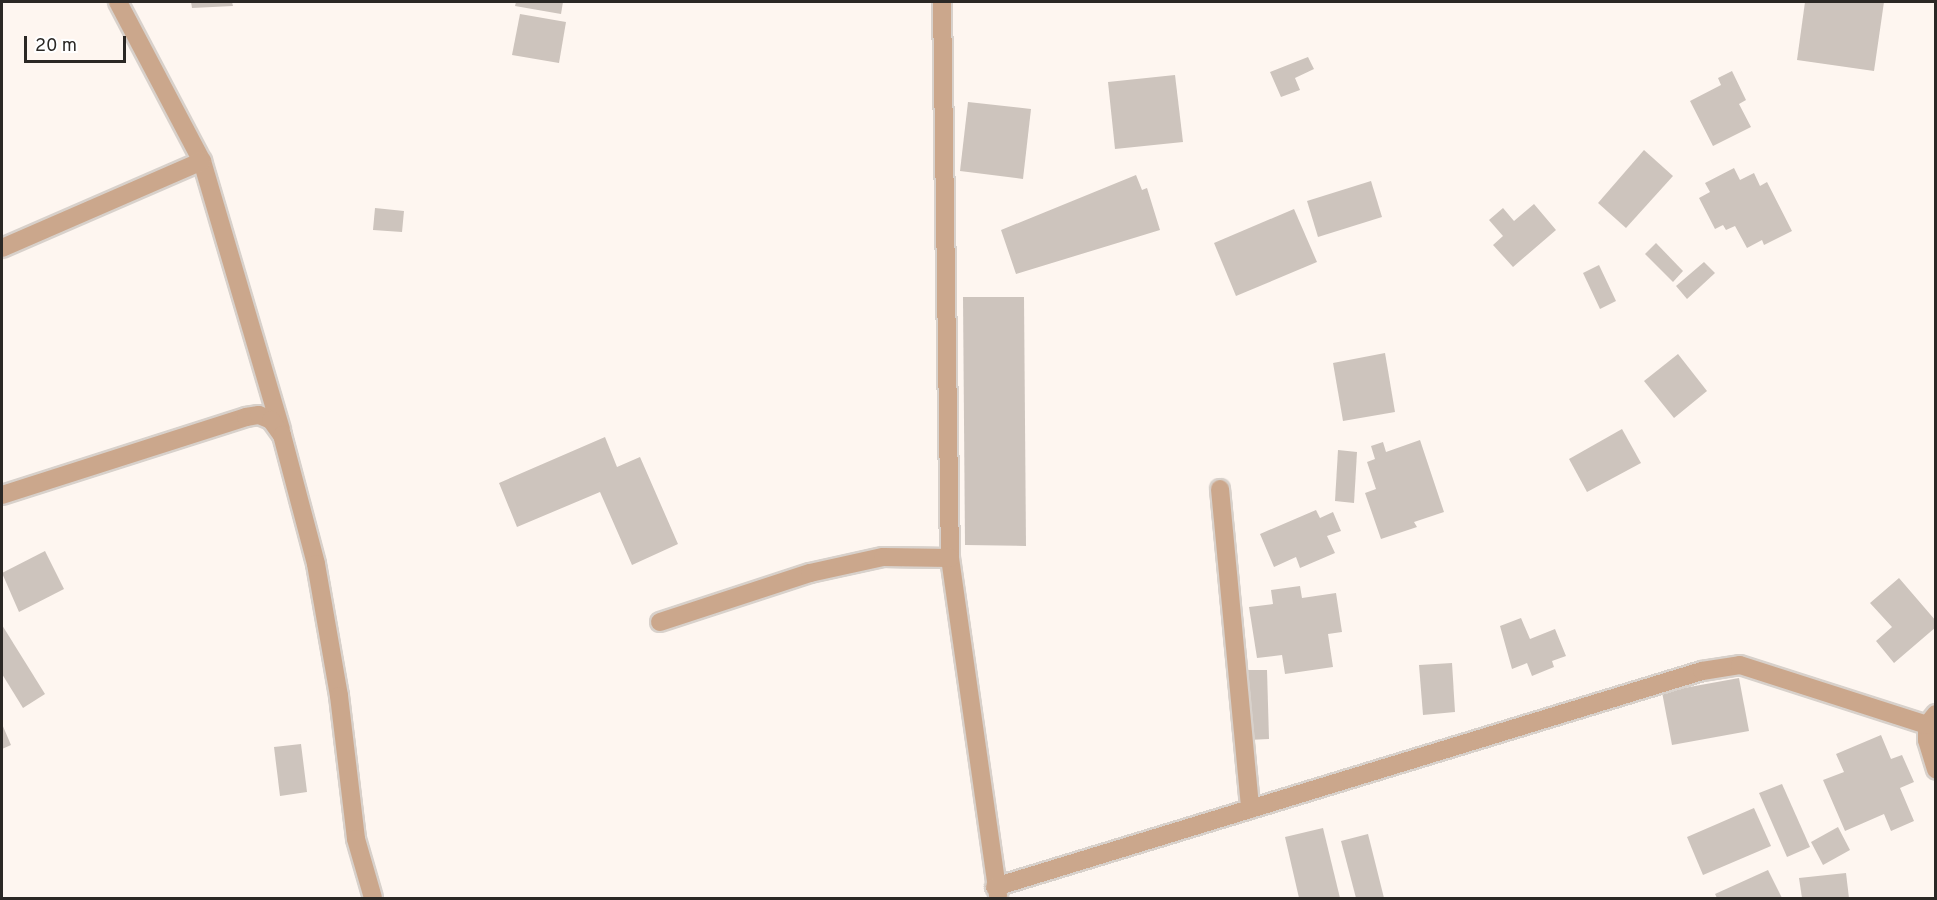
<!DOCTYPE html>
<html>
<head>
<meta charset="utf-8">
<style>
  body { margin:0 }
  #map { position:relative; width:1937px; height:900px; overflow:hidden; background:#fef6f0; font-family:Overpass,sans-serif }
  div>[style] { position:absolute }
  .building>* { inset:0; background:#cdc4bd }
  .roads { filter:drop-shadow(2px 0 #d8d1cb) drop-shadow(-2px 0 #d8d1cb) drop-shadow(0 2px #d8d1cb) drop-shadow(0 -2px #d8d1cb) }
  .street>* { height:18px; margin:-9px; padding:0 9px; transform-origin:9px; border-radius:9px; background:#cba78c }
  span { translate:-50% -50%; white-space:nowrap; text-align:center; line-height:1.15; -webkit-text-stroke:5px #fff; paint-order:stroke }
  .frame { position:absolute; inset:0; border:3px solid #2b2825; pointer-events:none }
  .scale { position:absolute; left:24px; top:36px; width:102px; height:27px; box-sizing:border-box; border:3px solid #2b2825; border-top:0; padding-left:8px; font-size:18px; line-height:21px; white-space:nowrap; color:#2b2825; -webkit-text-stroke:4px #fff; paint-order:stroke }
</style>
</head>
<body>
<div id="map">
  <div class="building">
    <i style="clip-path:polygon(191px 2px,232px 2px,233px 6px,192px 8px)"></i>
    <i style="clip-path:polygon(516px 2px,563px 2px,561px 14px,515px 6px)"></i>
    <i style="clip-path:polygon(1805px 2px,1884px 2px,1874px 71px,1797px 60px)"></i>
    <i style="clip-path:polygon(520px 14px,566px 22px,559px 63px,512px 55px)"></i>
    <i style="clip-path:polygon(1308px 57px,1314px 69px,1295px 78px,1300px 90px,1281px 97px,1270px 72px)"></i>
    <i style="clip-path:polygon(1732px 71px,1746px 100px,1739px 104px,1751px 127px,1713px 146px,1690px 101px,1721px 85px,1718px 78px)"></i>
    <i style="clip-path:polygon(1175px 75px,1183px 142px,1115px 149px,1108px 82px)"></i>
    <i style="clip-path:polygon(968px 102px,1031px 109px,1023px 179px,960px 171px)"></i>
    <i style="clip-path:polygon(1644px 150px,1673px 176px,1626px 228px,1598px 203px)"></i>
    <i style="clip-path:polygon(1734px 168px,1740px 180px,1754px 173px,1760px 186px,1767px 182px,1792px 231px,1764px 245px,1762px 240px,1747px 248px,1735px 226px,1726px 230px,1723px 225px,1715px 229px,1699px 198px,1710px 192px,1705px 183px)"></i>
    <i style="clip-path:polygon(1136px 175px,1142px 190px,1147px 188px,1160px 230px,1016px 274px,1001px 230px)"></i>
    <i style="clip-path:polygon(1371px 181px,1382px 217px,1318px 237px,1307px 201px)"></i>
    <i style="clip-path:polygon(1534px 204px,1556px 230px,1513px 267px,1493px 245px,1503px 236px,1489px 220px,1503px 208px,1514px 221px)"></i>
    <i style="clip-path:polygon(375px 208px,404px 211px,402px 232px,373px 230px)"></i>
    <i style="clip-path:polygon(1294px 209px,1317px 262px,1236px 296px,1214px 243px)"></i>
    <i style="clip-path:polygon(1656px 243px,1683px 271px,1673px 282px,1645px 254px)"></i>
    <i style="clip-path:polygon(1704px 262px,1715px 273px,1687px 299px,1676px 286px)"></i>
    <i style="clip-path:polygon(1599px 265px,1616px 301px,1600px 309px,1583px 273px)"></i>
    <i style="clip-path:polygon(963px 297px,1024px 297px,1026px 546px,965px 545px)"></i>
    <i style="clip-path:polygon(1385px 353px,1395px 412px,1343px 421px,1333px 363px)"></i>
    <i style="clip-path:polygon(1678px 354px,1707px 391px,1674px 418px,1644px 381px)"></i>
    <i style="clip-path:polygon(1622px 429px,1641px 463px,1587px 492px,1569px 459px)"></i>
    <i style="clip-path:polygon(605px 437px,617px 467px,640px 457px,678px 544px,632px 565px,600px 492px,517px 527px,499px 483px)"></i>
    <i style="clip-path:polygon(1420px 440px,1444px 512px,1414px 522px,1417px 527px,1381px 539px,1365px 493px,1376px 489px,1367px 462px,1375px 459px,1371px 446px,1383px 442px,1386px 452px)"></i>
    <i style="clip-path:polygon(1338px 450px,1357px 452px,1354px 503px,1335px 501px)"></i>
    <i style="clip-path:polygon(1316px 510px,1320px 518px,1333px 512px,1341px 531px,1327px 536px,1335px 553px,1300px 568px,1296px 557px,1274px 567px,1260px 534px)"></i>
    <i style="clip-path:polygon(45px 551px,64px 589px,19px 612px,2px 573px)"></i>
    <i style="clip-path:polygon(1899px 578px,1936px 621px,1936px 627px,1894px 663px,1876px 641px,1892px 627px,1870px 603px)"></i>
    <i style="clip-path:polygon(1300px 586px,1302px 598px,1336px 593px,1342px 632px,1328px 634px,1333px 667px,1285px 674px,1282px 655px,1257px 658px,1249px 607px,1273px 604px,1271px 590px)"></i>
    <i style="clip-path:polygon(1521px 618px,1530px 639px,1555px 629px,1566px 656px,1552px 661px,1554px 667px,1532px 676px,1527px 663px,1512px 669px,1500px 626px)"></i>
    <i style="clip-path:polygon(2px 625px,45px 694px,23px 708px,2px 674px)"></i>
    <i style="clip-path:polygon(1452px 663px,1455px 712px,1423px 715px,1419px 665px)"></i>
    <i style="clip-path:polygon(1245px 670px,1267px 670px,1269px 739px,1248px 740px)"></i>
    <i style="clip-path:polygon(1739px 678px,1749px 731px,1672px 745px,1662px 692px)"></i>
    <i style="clip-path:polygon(2px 724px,11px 745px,2px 749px)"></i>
    <i style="clip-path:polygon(1881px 735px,1891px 759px,1902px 755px,1914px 782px,1900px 788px,1914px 821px,1891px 831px,1884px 814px,1845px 831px,1823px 780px,1844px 772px,1836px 754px)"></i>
    <i style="clip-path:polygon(301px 744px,307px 792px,280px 796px,274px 747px)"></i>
    <i style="clip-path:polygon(1782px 784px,1810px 847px,1787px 857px,1759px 793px)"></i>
    <i style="clip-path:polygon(1754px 808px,1771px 846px,1703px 875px,1687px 837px)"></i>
    <i style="clip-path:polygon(1838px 827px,1850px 850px,1823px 865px,1811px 842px)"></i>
    <i style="clip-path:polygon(1323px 828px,1340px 898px,1299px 898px,1285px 837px)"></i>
    <i style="clip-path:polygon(1368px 834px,1384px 898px,1356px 898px,1341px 841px)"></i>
    <i style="clip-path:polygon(1768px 870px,1782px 898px,1717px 898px,1715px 894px)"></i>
    <i style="clip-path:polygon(1846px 873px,1849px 898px,1802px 898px,1799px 878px)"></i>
  </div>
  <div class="roads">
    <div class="street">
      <i style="left:118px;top:2px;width:180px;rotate:62.2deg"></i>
      <i style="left:202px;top:161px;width:280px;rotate:73.6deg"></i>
      <i style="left:942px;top:2px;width:556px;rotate:89.18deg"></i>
      <i style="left:950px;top:558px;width:342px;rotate:81.9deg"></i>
      <i style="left:2px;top:248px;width:218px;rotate:-23.5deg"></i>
      <i style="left:1220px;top:489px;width:321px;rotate:84.6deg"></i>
      <i style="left:2px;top:495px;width:256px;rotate:-17.7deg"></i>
      <i style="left:246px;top:417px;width:13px;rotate:-9deg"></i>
      <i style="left:259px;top:415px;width:13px;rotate:23deg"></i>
      <i style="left:271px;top:420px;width:19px;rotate:54deg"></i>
      <i style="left:282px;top:435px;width:133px;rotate:75.2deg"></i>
      <i style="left:316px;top:564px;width:134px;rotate:80.1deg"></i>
      <i style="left:339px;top:696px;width:144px;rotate:83.2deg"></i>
      <i style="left:356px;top:839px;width:61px;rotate:73.9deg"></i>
      <i style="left:660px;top:622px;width:158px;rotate:-18.1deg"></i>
      <i style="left:810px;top:573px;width:75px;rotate:-12.4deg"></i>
      <i style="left:883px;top:557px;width:67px;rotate:0.9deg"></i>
      <i style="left:1936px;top:714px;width:14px;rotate:129deg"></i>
      <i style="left:1927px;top:725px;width:15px;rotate:90deg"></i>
      <i style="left:1927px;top:740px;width:31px;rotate:73deg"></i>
      <i style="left:995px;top:887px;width:739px;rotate:-16.99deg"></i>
      <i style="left:1702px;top:671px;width:38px;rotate:-9deg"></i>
      <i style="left:1740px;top:665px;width:196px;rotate:17.8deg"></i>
    </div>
  </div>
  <div class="frame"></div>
  <div class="scale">20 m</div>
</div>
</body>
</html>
